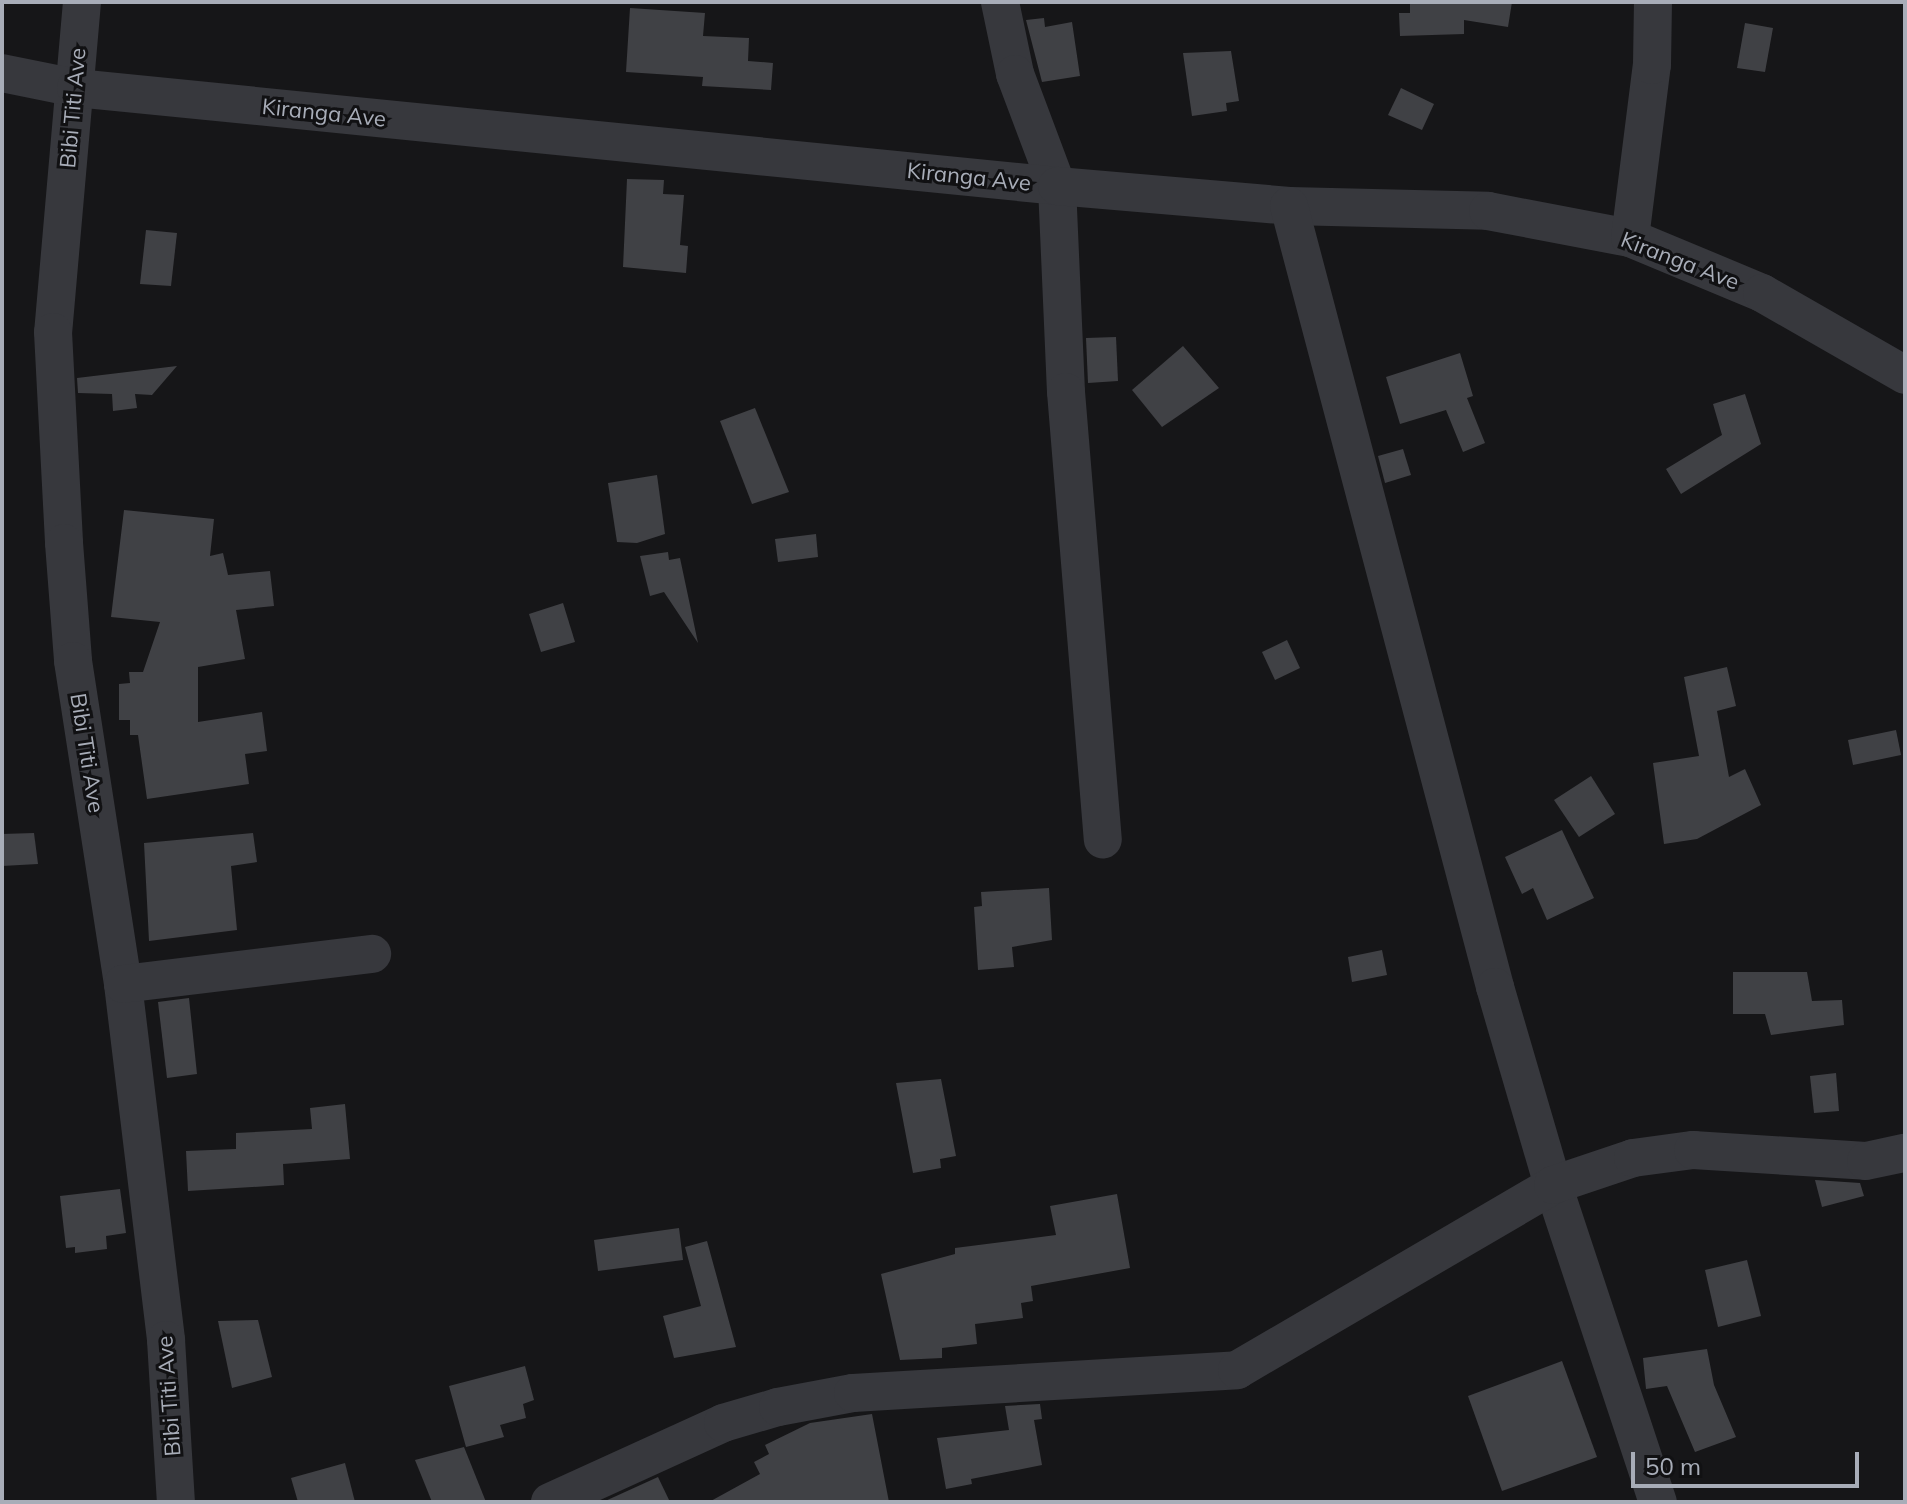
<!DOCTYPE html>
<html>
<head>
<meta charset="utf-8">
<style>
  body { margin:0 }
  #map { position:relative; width:1907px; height:1504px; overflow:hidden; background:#161618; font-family:Mulish,sans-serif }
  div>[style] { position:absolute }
  .building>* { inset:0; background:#404145 }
  .minor>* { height:38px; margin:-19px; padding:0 19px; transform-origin:19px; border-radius:19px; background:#37383d }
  span { translate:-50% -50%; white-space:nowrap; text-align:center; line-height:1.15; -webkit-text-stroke:6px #111113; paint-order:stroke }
  .street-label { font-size:22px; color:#a8adb8 }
  .frame { position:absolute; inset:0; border:4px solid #a8adb8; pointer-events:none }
  .scale { position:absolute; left:1631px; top:1452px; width:228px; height:36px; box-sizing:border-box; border:4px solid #a8adb8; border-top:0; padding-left:10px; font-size:24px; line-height:28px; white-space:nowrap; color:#a8adb8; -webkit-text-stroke:6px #111113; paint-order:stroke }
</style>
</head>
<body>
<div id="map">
  <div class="building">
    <i style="clip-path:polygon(1410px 2px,1512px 2px,1508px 27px,1464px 20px,1464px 34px,1400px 36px,1399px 13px,1410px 13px)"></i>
    <i style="clip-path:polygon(630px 8px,705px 13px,703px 36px,749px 38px,748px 61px,773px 63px,771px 90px,702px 86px,703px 77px,626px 72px)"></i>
    <i style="clip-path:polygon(1044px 18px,1045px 27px,1072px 22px,1080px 76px,1042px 82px,1026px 20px)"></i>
    <i style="clip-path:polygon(1745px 23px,1773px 28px,1765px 72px,1737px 68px)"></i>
    <i style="clip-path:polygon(1231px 51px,1239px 101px,1226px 103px,1227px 111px,1192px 116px,1183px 53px)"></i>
    <i style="clip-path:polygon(1401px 88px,1434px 104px,1422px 130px,1388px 115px)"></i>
    <i style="clip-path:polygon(627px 179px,664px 180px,663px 194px,684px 195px,680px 245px,688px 246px,686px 273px,623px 267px)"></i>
    <i style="clip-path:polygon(146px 230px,177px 233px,171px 286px,140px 284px)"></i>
    <i style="clip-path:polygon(1116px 337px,1118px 381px,1088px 383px,1086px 338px)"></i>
    <i style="clip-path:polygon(1183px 346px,1219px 388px,1162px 427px,1132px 390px)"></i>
    <i style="clip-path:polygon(1460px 353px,1473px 396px,1467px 398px,1485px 443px,1463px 452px,1446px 410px,1400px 424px,1386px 377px)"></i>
    <i style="clip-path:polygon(177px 366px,152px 395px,135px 394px,137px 408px,113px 411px,112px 394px,78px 393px,77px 378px)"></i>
    <i style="clip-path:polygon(1745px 394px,1761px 444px,1681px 494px,1666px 469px,1722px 435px,1713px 404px)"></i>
    <i style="clip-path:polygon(755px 408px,789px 492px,752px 504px,720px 421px)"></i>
    <i style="clip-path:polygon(1403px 449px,1411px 475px,1385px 483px,1378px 456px)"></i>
    <i style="clip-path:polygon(657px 475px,665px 534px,637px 543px,617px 542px,608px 483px)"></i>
    <i style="clip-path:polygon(124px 510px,214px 519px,210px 556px,223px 553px,228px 575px,270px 571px,274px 606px,236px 610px,245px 659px,198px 667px,198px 722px,262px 712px,267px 751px,245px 754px,249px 784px,147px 799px,138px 735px,130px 735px,130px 720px,119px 720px,119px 684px,130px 683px,129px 672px,143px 672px,160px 622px,111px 617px)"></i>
    <i style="clip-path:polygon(816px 534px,818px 557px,778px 562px,775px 539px)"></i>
    <i style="clip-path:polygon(668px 552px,669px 560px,680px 558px,698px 643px,664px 592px,650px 596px,640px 556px)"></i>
    <i style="clip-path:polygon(563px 603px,575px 642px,541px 652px,529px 614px)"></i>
    <i style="clip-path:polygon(1287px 640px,1300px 668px,1275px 680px,1262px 652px)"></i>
    <i style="clip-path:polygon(1727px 667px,1736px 706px,1717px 711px,1729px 777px,1745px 769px,1761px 805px,1697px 839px,1664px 844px,1653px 763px,1699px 756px,1684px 677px)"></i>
    <i style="clip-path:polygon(1896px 730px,1901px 755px,1853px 765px,1848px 740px)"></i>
    <i style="clip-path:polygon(1591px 776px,1615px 814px,1579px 837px,1554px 800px)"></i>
    <i style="clip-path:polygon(1562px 830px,1594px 898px,1547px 920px,1533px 888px,1522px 894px,1505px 857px)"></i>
    <i style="clip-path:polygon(34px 833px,38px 864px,2px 866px,2px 834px)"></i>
    <i style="clip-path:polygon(253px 833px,257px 862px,231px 866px,237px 930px,149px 941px,144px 843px)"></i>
    <i style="clip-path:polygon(1049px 888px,1052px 940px,1012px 947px,1014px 967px,978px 970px,974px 907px,982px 906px,981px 892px)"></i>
    <i style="clip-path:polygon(1382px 950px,1387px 975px,1352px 982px,1348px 957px)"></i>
    <i style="clip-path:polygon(1733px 972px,1807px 972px,1812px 1001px,1842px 1000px,1844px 1025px,1771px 1035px,1765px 1014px,1733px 1014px)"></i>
    <i style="clip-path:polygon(189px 998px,197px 1074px,167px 1078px,158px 1002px)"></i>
    <i style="clip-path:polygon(1836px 1073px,1839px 1111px,1814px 1113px,1810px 1076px)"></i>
    <i style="clip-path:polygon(941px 1079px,956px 1156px,940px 1159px,941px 1168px,913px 1173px,896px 1083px)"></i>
    <i style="clip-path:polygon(345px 1104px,350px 1159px,283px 1164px,284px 1185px,188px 1191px,186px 1151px,236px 1149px,236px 1133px,312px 1129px,310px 1108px)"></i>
    <i style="clip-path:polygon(1815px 1180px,1860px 1183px,1864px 1196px,1822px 1207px)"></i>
    <i style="clip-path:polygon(120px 1189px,126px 1233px,106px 1236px,107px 1249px,75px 1253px,75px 1247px,66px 1248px,60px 1196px)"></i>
    <i style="clip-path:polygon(1117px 1194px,1130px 1268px,1031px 1286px,1033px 1301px,1021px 1303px,1023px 1318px,975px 1324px,977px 1344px,942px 1348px,942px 1358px,900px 1360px,881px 1274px,955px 1254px,955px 1248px,1056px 1235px,1050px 1206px)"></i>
    <i style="clip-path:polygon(679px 1228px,683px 1260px,598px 1271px,594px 1240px)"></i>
    <i style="clip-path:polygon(707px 1241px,736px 1347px,674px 1358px,663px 1316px,701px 1306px,685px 1247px)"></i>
    <i style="clip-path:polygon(1747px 1260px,1761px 1316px,1718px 1327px,1705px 1270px)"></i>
    <i style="clip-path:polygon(258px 1320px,272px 1377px,232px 1388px,218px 1321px)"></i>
    <i style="clip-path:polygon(1707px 1349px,1714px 1385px,1736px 1437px,1695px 1452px,1667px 1386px,1646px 1389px,1643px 1358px)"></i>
    <i style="clip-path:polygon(1562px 1361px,1597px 1457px,1502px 1491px,1468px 1396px)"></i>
    <i style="clip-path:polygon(525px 1366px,534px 1400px,523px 1404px,526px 1418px,500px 1425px,504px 1437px,466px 1447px,449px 1386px)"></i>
    <i style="clip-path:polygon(1040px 1404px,1042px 1419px,1034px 1420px,1042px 1465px,971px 1479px,972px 1484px,946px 1489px,937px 1438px,1009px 1430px,1005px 1406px)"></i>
    <i style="clip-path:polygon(872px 1414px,889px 1502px,709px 1502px,760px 1474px,754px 1462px,769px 1454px,765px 1445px,810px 1423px)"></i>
    <i style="clip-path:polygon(464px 1447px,486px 1502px,432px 1502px,415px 1460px)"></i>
    <i style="clip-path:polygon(345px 1463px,355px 1502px,298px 1502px,291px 1478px)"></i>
    <i style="clip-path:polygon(658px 1477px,670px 1502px,603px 1502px)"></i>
  </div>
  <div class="minor">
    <i style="left:82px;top:2px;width:331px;rotate:95deg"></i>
    <i style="left:53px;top:332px;width:211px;rotate:87deg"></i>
    <i style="left:64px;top:543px;width:118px;rotate:85.6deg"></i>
    <i style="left:73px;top:661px;width:327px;rotate:81.2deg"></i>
    <i style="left:123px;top:984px;width:359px;rotate:83.1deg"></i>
    <i style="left:166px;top:1340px;width:162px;rotate:86.5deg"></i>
    <i style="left:1000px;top:2px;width:74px;rotate:78.2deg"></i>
    <i style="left:1015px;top:74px;width:120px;rotate:69.4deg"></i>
    <i style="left:1057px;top:186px;width:206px;rotate:87.5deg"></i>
    <i style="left:1066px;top:392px;width:449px;rotate:85.3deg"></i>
    <i style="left:2px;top:73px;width:76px;rotate:11.5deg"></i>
    <i style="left:76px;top:88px;width:986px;rotate:5.7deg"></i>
    <i style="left:1057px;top:186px;width:233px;rotate:4.9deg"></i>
    <i style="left:1289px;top:206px;width:199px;rotate:1.4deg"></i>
    <i style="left:1488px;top:211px;width:145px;rotate:10.8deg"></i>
    <i style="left:1630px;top:238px;width:143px;rotate:22.6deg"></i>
    <i style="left:1762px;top:293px;width:165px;rotate:29.8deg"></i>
    <i style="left:1289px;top:206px;width:808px;rotate:75.22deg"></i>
    <i style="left:1495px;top:987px;width:206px;rotate:73.7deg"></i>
    <i style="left:1553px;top:1185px;width:334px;rotate:71.7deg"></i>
    <i style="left:1630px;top:238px;width:174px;rotate:-82.8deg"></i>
    <i style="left:1652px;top:65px;width:63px;rotate:-89.1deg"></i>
    <i style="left:123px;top:984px;width:251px;rotate:-6.9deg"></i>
    <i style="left:550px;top:1502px;width:190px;rotate:-24.5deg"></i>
    <i style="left:723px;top:1423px;width:57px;rotate:-16.2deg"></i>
    <i style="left:778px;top:1407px;width:76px;rotate:-10.6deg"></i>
    <i style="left:853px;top:1393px;width:385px;rotate:-3.4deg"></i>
    <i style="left:1237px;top:1370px;width:366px;rotate:-30.3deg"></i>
    <i style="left:1553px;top:1185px;width:84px;rotate:-18.6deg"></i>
    <i style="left:1633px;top:1158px;width:61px;rotate:-7.6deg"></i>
    <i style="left:1693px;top:1150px;width:173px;rotate:3.6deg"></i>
    <i style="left:1866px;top:1161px;width:40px;rotate:-12deg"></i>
  </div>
  <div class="street-label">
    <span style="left:73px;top:108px;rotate:-85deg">Bibi Titi Ave</span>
    <span style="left:324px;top:113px;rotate:6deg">Kiranga Ave</span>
    <span style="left:969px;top:177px;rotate:6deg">Kiranga Ave</span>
    <span style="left:1680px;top:261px;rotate:21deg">Kiranga Ave</span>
    <span style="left:87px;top:753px;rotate:81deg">Bibi Titi Ave</span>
    <span style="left:169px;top:1396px;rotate:-94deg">Bibi Titi Ave</span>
  </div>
  <div class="frame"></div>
  <div class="scale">50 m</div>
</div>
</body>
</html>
